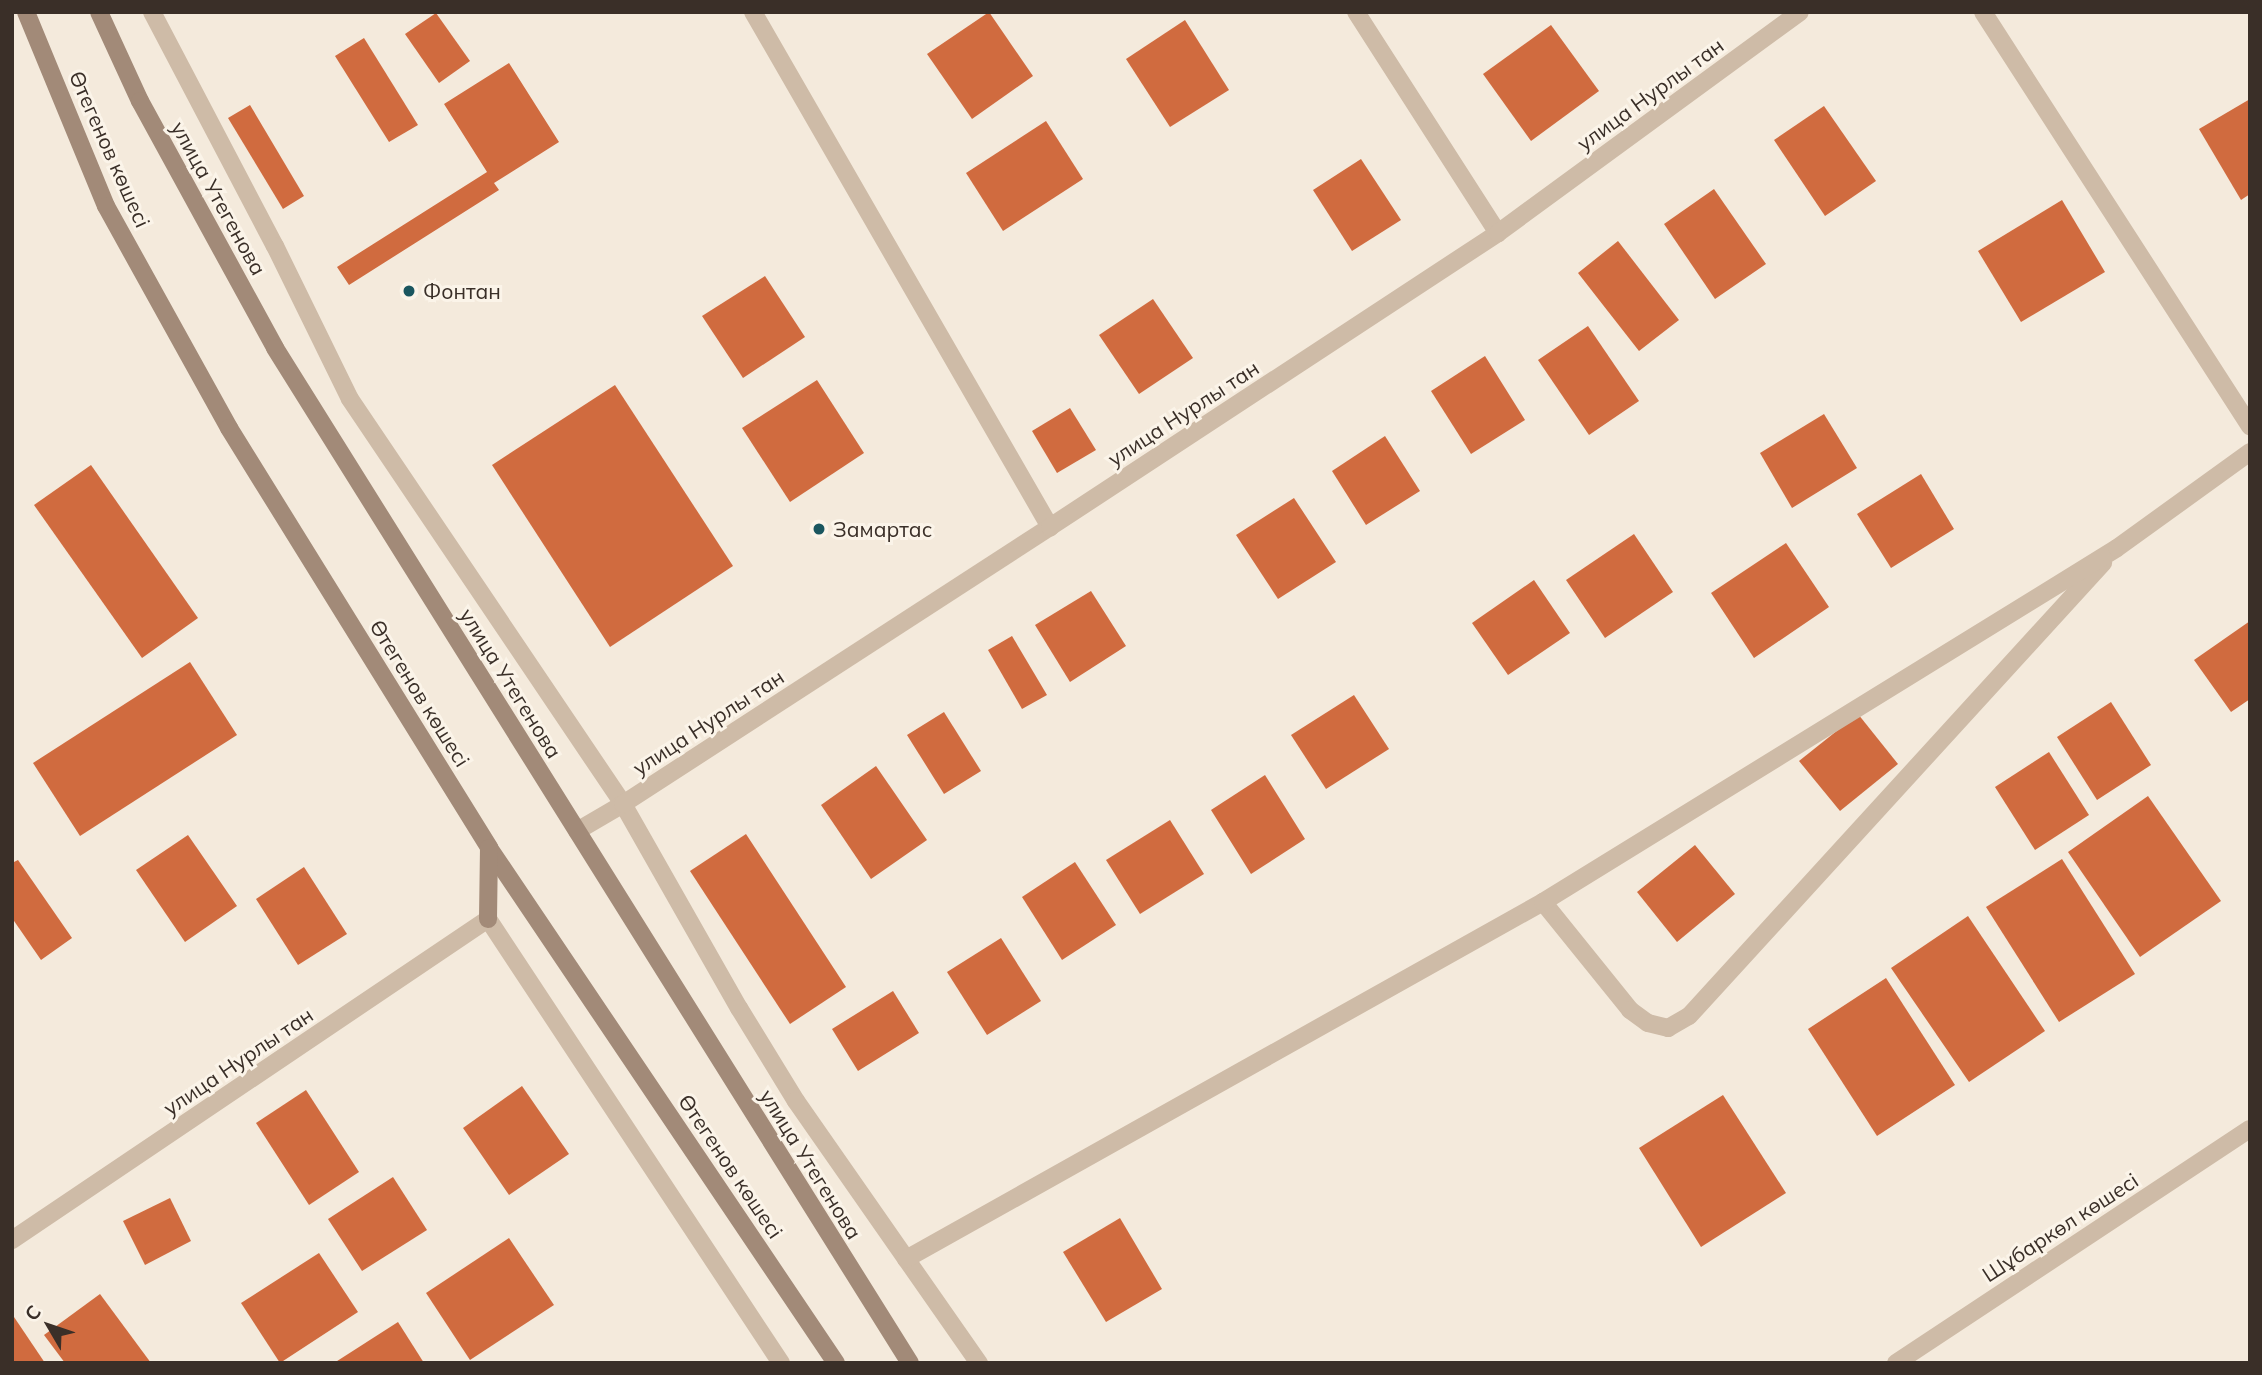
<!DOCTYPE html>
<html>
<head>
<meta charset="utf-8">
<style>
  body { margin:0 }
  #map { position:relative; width:2262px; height:1375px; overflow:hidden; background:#f4eadc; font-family:Mulish,sans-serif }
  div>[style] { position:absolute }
  .building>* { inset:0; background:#d06b3f }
  .minor>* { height:18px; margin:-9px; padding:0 9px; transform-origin:9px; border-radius:9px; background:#cebba7 }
  .tertiary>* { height:18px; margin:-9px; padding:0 9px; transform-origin:9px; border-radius:9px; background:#cebba7 }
  .secondary>* { height:18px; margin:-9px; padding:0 9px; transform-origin:9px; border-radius:9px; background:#a28a78 }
  .dots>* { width:19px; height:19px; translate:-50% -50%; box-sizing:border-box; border:4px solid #fbf4e9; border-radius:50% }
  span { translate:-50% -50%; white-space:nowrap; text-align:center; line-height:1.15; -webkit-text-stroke:6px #fbf4e9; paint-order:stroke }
  .street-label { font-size:21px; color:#3a2f28 }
  .poi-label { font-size:21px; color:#3a2f28 }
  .left { translate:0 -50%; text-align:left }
  .frame { position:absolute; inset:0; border:14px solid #3a2f28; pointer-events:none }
  .north { position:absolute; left:14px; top:1291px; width:70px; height:70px; -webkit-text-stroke:5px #fbf4e9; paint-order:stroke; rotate:309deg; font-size:19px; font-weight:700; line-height:28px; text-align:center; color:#3a2f28 }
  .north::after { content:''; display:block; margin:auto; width:24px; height:32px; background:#3a2f28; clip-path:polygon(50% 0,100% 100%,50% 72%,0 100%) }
</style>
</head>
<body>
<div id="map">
  <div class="building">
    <i style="clip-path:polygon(989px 12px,1033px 76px,972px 119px,927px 54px)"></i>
    <i style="clip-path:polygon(436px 13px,470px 61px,439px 83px,405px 34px)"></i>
    <i style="clip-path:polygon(1185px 20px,1229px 90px,1170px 127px,1126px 59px)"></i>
    <i style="clip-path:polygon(1551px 25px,1599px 91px,1531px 141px,1483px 74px)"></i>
    <i style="clip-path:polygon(364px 38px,418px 125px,389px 142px,335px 56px)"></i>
    <i style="clip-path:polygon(509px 63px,559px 142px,494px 183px,499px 190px,349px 285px,337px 267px,487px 172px,444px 104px)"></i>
    <i style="clip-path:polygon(2250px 99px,2250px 194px,2241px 200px,2199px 129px)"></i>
    <i style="clip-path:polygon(250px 105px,304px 196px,283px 209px,228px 118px)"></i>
    <i style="clip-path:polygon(1824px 106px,1876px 181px,1825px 216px,1774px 140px)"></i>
    <i style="clip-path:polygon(1046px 121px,1083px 179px,1003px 231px,966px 173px)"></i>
    <i style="clip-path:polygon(1361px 159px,1401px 220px,1352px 251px,1313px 190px)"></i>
    <i style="clip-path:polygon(1714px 189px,1766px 264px,1715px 299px,1664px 224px)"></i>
    <i style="clip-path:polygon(2062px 200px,2105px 272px,2021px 322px,1978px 251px)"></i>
    <i style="clip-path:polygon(1618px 241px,1679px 320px,1639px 351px,1578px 273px)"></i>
    <i style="clip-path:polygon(765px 276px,805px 337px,743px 378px,702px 316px)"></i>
    <i style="clip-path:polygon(1153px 299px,1193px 358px,1139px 394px,1099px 335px)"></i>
    <i style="clip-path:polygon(1588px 326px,1639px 401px,1589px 435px,1538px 360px)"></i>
    <i style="clip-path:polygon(1485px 356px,1525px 420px,1471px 454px,1431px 391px)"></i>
    <i style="clip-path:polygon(817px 380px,864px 453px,790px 502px,742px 428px)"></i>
    <i style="clip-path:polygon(615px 385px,733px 566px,610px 647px,492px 465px)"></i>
    <i style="clip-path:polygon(1070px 408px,1096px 450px,1057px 473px,1032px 431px)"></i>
    <i style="clip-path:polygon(1824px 414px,1857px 468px,1792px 508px,1760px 453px)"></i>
    <i style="clip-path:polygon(1385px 436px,1420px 491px,1366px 525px,1332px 471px)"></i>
    <i style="clip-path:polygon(91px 465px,198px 618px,142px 658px,34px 505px)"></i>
    <i style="clip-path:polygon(1921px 474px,1954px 529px,1891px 568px,1857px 514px)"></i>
    <i style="clip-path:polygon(1294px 498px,1336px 562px,1278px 599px,1236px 535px)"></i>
    <i style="clip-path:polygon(1634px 534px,1673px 592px,1605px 638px,1566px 580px)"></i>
    <i style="clip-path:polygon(1786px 543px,1829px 607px,1754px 658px,1711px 593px)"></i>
    <i style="clip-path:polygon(1534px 580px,1570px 633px,1508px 675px,1472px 623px)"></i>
    <i style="clip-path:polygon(1091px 591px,1126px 646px,1070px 682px,1035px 625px)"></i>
    <i style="clip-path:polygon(2250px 621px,2250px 699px,2231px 712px,2194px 660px)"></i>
    <i style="clip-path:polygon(1012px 636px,1047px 695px,1022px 709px,988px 650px)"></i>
    <i style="clip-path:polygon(190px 662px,237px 735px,80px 836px,33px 763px)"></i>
    <i style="clip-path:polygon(1354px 695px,1389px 749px,1326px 789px,1291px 735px)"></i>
    <i style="clip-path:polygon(2111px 702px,2151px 765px,2097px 800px,2057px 737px)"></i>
    <i style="clip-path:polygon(944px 712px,981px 771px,944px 794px,907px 735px)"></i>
    <i style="clip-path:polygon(1858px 714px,1898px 764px,1840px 811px,1799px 761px)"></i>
    <i style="clip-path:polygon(2049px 752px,2089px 815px,2035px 850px,1995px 787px)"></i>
    <i style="clip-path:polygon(876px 766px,927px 840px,871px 879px,821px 805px)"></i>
    <i style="clip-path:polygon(1265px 775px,1305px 839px,1251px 874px,1211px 810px)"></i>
    <i style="clip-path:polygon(2148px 796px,2221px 901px,2140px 957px,2068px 852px)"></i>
    <i style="clip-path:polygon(1170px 820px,1204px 874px,1140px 914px,1106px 860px)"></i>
    <i style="clip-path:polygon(746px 834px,846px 987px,790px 1024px,690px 871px)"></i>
    <i style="clip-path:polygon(188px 835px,237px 906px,185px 942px,136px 870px)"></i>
    <i style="clip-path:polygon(1695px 845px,1735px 894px,1677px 942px,1637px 892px)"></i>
    <i style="clip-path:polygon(2062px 859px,2135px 974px,2059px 1022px,1986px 907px)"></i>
    <i style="clip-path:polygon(18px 860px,72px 938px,41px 960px,12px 918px,12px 863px)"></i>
    <i style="clip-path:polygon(1075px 862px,1116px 925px,1062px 960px,1022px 897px)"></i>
    <i style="clip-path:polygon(304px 867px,347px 934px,298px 965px,256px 899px)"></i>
    <i style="clip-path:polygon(1968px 916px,2045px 1031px,1969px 1082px,1891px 968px)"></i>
    <i style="clip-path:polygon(1001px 938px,1041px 1001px,987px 1035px,947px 972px)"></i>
    <i style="clip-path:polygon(1886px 978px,1955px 1085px,1877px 1136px,1808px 1029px)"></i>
    <i style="clip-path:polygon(893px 991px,919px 1033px,858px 1071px,832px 1029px)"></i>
    <i style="clip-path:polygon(522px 1086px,569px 1154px,509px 1195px,463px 1128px)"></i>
    <i style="clip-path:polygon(306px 1090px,359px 1172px,309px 1205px,256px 1123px)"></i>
    <i style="clip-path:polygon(1723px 1095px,1786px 1193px,1701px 1247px,1639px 1148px)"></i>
    <i style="clip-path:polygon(393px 1177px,427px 1230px,362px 1271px,328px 1219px)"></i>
    <i style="clip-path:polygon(170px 1198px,191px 1241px,145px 1265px,123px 1221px)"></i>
    <i style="clip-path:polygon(1120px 1218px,1162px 1289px,1106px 1322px,1063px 1252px)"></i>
    <i style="clip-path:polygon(509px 1238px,554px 1305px,470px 1360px,426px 1293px)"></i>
    <i style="clip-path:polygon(319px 1253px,358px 1312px,280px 1363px,241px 1303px)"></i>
    <i style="clip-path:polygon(100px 1294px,151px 1363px,65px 1363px,44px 1335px)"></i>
    <i style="clip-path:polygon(12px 1314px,45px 1363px,12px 1363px)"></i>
    <i style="clip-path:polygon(398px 1322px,424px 1363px,334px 1363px)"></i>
  </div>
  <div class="minor">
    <i style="left:152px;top:12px;width:264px;rotate:62.3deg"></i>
    <i style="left:275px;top:246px;width:170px;rotate:63.9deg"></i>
    <i style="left:350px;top:399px;width:488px;rotate:56deg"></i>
    <i style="left:623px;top:804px;width:235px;rotate:60.4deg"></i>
    <i style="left:739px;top:1008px;width:109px;rotate:58.5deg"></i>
    <i style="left:796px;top:1101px;width:320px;rotate:55.1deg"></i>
    <i style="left:753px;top:12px;width:595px;rotate:60.03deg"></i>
    <i style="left:1356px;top:12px;width:263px;rotate:57.3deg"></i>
    <i style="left:1983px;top:12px;width:493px;rotate:57.2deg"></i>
    <i style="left:577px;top:831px;width:53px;rotate:-30.4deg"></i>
    <i style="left:623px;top:804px;width:509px;rotate:-32.97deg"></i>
    <i style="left:1050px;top:527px;width:536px;rotate:-33.27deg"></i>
    <i style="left:1498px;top:233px;width:374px;rotate:-36.2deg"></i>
    <i style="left:1543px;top:902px;width:139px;rotate:51.1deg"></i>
    <i style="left:1630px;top:1010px;width:22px;rotate:36deg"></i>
    <i style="left:1648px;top:1023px;width:21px;rotate:14deg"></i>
    <i style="left:1668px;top:1028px;width:24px;rotate:-30deg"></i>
    <i style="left:1689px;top:1016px;width:614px;rotate:-47.58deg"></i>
    <i style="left:12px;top:1240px;width:574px;rotate:-33.99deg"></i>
    <i style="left:488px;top:919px;width:532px;rotate:56.58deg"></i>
    <i style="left:906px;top:1259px;width:730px;rotate:-29.27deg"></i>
    <i style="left:1543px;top:902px;width:674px;rotate:-31.66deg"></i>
    <i style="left:2117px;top:548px;width:164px;rotate:-35.8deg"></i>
  </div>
  <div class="tertiary">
    <i style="left:1896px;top:1363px;width:424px;rotate:-33.5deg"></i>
  </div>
  <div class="secondary">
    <i style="left:26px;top:12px;width:210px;rotate:67.6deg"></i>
    <i style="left:106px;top:206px;width:254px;rotate:61deg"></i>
    <i style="left:229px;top:428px;width:494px;rotate:58.2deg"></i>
    <i style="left:489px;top:848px;width:621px;rotate:56.03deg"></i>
    <i style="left:99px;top:12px;width:98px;rotate:65.3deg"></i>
    <i style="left:140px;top:101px;width:281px;rotate:61.3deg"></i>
    <i style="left:275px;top:348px;width:1197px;rotate:57.97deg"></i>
    <i style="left:488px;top:919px;width:71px;rotate:-89.2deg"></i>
  </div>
  <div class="dots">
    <i style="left:409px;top:291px;background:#1a565f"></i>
    <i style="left:819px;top:529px;background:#1a565f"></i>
  </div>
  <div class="street-label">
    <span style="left:1650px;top:94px;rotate:-36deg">улица Нурлы тан</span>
    <span style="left:110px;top:149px;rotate:66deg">Өтегенов көшесі</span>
    <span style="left:219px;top:198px;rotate:61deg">улица Утегенова</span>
    <span style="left:1183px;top:413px;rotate:-33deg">улица Нурлы тан</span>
    <span style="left:511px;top:683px;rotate:58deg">улица Утегенова</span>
    <span style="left:420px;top:693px;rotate:58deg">Өтегенов көшесі</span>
    <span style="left:708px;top:722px;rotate:-33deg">улица Нурлы тан</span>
    <span style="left:238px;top:1061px;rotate:-34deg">улица Нурлы тан</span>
    <span style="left:811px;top:1164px;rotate:58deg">улица Утегенова</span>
    <span style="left:731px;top:1166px;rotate:56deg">Өтегенов көшесі</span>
    <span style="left:2060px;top:1227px;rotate:-33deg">Шұбаркөл көшесі</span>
  </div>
  <div class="poi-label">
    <span class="left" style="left:423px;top:291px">Фонтан</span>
    <span class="left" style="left:833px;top:529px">Замартас</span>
  </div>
  <div class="frame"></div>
  <div class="north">С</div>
</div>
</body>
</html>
